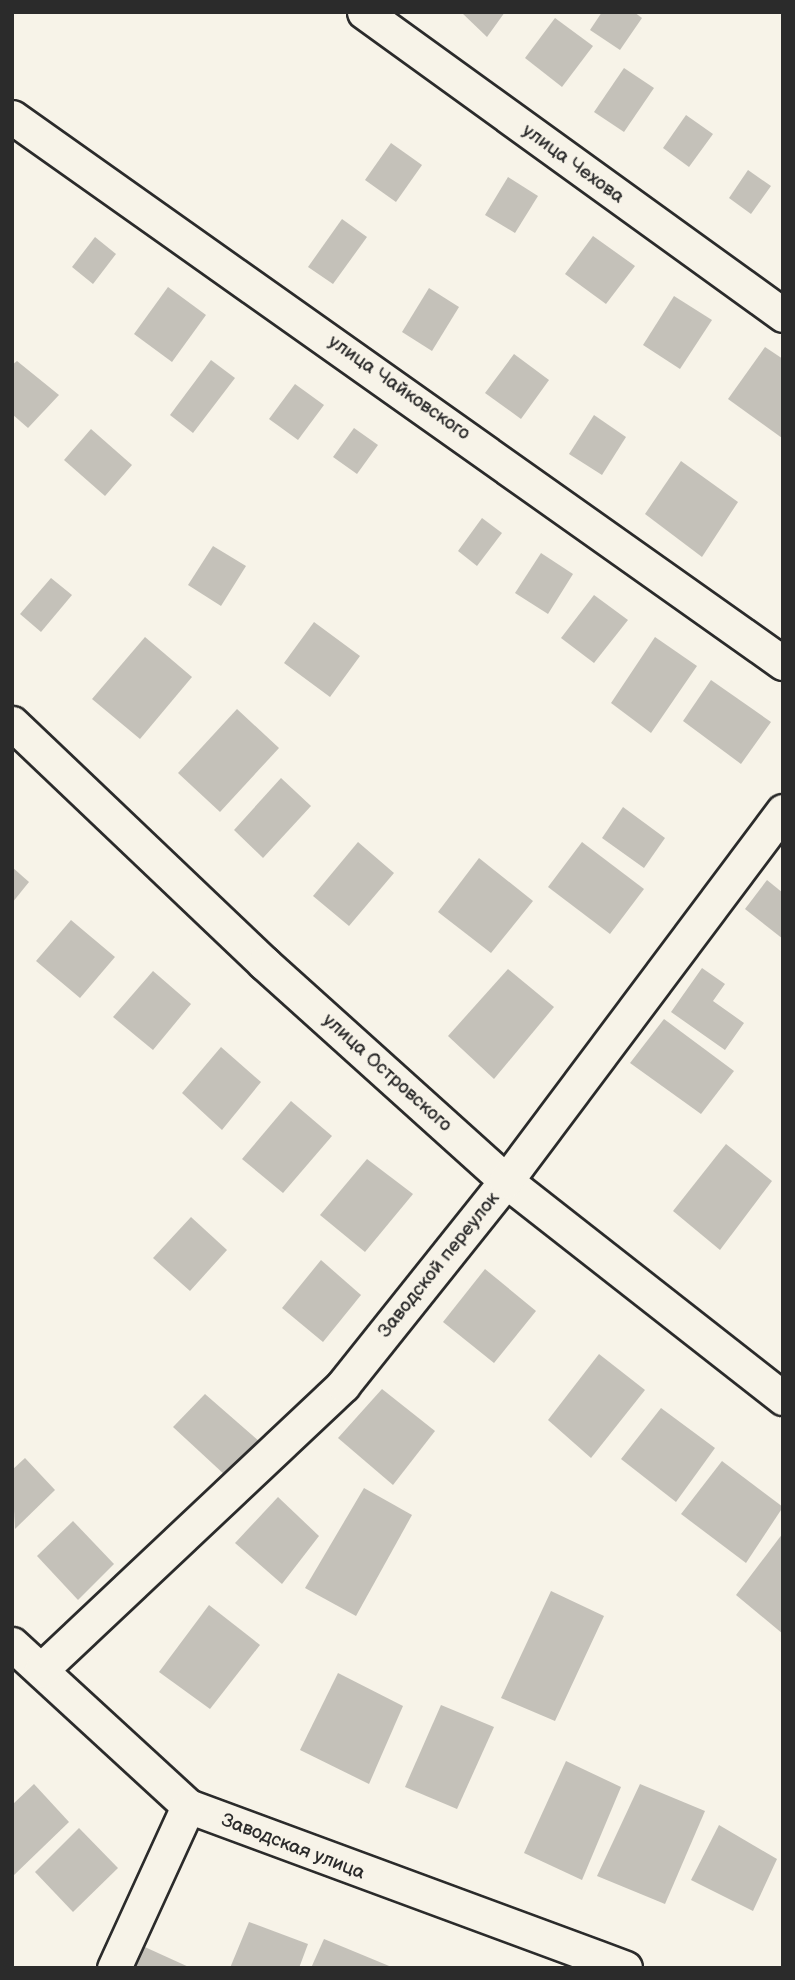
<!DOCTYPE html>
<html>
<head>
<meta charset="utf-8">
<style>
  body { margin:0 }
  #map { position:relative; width:795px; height:1980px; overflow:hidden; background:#f7f3e8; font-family:"Balsamiq Sans",sans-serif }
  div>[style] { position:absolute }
  .building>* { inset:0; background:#c4c1b9 }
  .roads { filter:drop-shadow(2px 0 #2b2b2b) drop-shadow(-2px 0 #2b2b2b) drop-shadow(0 2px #2b2b2b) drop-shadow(0 -2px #2b2b2b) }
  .minor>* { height:33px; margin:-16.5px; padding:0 16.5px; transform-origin:16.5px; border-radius:16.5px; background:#f7f3e8 }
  span { translate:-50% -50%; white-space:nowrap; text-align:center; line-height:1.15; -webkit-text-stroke:6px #f7f3e8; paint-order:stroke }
  .street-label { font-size:19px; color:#2b2b2b }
  .frame { position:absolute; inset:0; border:14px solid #2b2b2b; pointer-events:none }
</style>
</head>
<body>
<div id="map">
  <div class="building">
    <i style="clip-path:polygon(461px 12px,505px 12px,487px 37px)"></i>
    <i style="clip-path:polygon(602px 12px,634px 12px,642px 18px,620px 50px,590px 30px)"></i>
    <i style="clip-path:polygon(555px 18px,593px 46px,562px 87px,525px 58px)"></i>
    <i style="clip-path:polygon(624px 68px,654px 88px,624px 132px,594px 112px)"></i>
    <i style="clip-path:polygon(686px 115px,713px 134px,689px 167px,663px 148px)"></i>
    <i style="clip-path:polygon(391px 143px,422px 165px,396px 202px,365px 180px)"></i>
    <i style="clip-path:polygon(748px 170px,771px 186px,751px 214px,729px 198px)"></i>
    <i style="clip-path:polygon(508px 177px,538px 196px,515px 233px,485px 215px)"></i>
    <i style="clip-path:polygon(342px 219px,367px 237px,333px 284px,308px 267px)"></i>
    <i style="clip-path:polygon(593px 236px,635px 266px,606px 304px,565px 274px)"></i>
    <i style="clip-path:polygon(95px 237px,116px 254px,93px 284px,72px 267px)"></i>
    <i style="clip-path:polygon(168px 287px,206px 315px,172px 362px,134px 334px)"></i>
    <i style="clip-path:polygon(429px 288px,459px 307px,432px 351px,402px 332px)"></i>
    <i style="clip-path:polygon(674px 296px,712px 320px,680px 369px,643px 345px)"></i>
    <i style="clip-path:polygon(765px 347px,783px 359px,782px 438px,728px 399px)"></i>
    <i style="clip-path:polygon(514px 354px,549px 380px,521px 419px,485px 393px)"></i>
    <i style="clip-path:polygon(211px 360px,235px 378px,193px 433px,170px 415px)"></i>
    <i style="clip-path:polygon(17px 361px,59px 395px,28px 428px,12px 414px,12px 365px)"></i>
    <i style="clip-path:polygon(295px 384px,324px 405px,298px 440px,269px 419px)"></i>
    <i style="clip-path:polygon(594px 415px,626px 437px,602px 475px,569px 454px)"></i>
    <i style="clip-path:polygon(354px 428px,378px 445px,357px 474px,333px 457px)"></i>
    <i style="clip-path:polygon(91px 429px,132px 465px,105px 496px,64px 460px)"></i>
    <i style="clip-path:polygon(681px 461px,738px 502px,702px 557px,645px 514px)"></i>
    <i style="clip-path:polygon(482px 518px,502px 533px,477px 566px,458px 551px)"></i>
    <i style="clip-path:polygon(213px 546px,246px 566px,221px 606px,188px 585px)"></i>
    <i style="clip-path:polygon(541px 553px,573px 574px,548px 614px,515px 593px)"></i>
    <i style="clip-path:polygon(51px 578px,72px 595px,41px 632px,20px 614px)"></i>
    <i style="clip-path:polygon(594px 595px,628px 620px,594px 663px,561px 638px)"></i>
    <i style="clip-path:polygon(314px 622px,360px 656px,330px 697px,284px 663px)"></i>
    <i style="clip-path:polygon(145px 637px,192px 677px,140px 739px,92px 699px)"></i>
    <i style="clip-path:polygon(655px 637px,697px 666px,651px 733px,611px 703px)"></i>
    <i style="clip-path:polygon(711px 680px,771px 722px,741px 764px,683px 721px)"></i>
    <i style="clip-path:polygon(237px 709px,279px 748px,220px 812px,178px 773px)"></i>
    <i style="clip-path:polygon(281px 778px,311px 806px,263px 858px,234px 830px)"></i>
    <i style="clip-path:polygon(623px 807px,665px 838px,644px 868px,602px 838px)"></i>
    <i style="clip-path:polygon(358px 842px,394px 873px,349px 926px,313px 896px)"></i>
    <i style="clip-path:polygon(582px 842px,644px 889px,610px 934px,548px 887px)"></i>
    <i style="clip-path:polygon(479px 858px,533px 901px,491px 953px,438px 912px)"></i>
    <i style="clip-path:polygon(12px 867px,29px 882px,12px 903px)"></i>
    <i style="clip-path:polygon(767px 880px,783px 893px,783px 939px,745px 909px)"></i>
    <i style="clip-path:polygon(71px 920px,115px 957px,80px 998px,36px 961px)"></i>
    <i style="clip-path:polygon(702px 968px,725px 984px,713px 1001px,744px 1023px,725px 1050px,671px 1012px)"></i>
    <i style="clip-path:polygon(508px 969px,554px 1007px,494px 1079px,448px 1036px)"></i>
    <i style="clip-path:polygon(153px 971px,191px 1004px,153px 1050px,113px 1017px)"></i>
    <i style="clip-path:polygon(664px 1019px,734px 1071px,701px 1114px,630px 1063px)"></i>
    <i style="clip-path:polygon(221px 1047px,261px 1082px,222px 1130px,182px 1093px)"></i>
    <i style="clip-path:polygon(291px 1101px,332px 1136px,283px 1193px,242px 1159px)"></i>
    <i style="clip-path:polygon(726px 1144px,772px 1181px,720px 1250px,673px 1211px)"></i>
    <i style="clip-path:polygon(367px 1159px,413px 1194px,365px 1252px,320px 1215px)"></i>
    <i style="clip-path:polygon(191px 1217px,227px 1250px,190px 1291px,153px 1258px)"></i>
    <i style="clip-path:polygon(321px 1260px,361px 1295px,323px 1342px,282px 1308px)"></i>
    <i style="clip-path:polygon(485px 1269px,536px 1311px,494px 1363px,443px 1322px)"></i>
    <i style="clip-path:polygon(599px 1354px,645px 1390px,591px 1458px,548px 1420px)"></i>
    <i style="clip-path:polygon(382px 1389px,435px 1431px,393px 1485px,338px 1438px)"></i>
    <i style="clip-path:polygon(205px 1394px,260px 1442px,226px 1476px,173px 1427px)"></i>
    <i style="clip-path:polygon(661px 1408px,715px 1448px,676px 1502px,621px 1459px)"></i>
    <i style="clip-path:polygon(25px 1458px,55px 1490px,15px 1529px,12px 1470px)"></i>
    <i style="clip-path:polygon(722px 1461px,783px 1507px,746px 1563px,681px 1514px)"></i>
    <i style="clip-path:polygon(364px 1488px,412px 1515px,356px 1616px,305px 1588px)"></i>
    <i style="clip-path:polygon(278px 1497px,319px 1536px,282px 1584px,235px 1543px)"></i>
    <i style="clip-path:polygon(73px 1521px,114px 1564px,78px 1600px,37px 1556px)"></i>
    <i style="clip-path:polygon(783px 1533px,783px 1634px,736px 1595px)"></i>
    <i style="clip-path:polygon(551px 1591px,604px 1616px,555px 1721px,501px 1698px)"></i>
    <i style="clip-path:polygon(209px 1605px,260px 1645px,210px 1709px,159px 1672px)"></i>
    <i style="clip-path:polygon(338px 1673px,403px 1706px,369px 1784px,300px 1750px)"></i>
    <i style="clip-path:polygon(441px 1705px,494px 1727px,457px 1809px,405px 1787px)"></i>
    <i style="clip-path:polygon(566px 1761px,621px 1787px,582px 1880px,524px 1853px)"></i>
    <i style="clip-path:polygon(34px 1784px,69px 1822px,12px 1877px,12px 1805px)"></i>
    <i style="clip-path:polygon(640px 1784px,705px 1811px,665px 1904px,597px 1876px)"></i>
    <i style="clip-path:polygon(719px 1825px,777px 1859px,753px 1911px,691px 1880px)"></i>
    <i style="clip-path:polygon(79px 1828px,118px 1868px,73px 1912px,35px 1872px)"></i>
    <i style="clip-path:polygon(249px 1922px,308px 1944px,299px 1968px,230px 1968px)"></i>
    <i style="clip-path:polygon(324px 1939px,394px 1968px,311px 1968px)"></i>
    <i style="clip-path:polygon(136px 1943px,191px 1968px,123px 1968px)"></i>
  </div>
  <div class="roads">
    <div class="minor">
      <i style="left:364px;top:12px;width:517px;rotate:35.87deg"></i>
      <i style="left:12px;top:117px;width:945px;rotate:35.31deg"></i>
      <i style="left:12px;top:723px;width:348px;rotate:43.6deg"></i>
      <i style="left:264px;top:963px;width:326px;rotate:42deg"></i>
      <i style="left:506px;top:1181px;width:352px;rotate:38.1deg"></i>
      <i style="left:12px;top:1644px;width:239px;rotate:42.6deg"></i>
      <i style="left:188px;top:1806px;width:466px;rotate:20.3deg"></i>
      <i style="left:41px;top:1670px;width:415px;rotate:-43.3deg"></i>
      <i style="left:343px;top:1385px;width:261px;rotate:-51.4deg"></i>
      <i style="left:506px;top:1181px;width:462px;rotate:-53.2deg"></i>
      <i style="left:114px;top:1968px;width:178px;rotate:-65.4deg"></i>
    </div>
  </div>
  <div class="street-label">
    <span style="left:573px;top:164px;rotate:36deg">улица Чехова</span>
    <span style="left:399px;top:388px;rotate:35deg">улица Чайковского</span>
    <span style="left:387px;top:1073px;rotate:42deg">улица Островского</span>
    <span style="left:439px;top:1265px;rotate:-51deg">Заводской переулок</span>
    <span style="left:293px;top:1847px;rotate:21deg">Заводская улица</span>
  </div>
  <div class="frame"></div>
</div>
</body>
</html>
